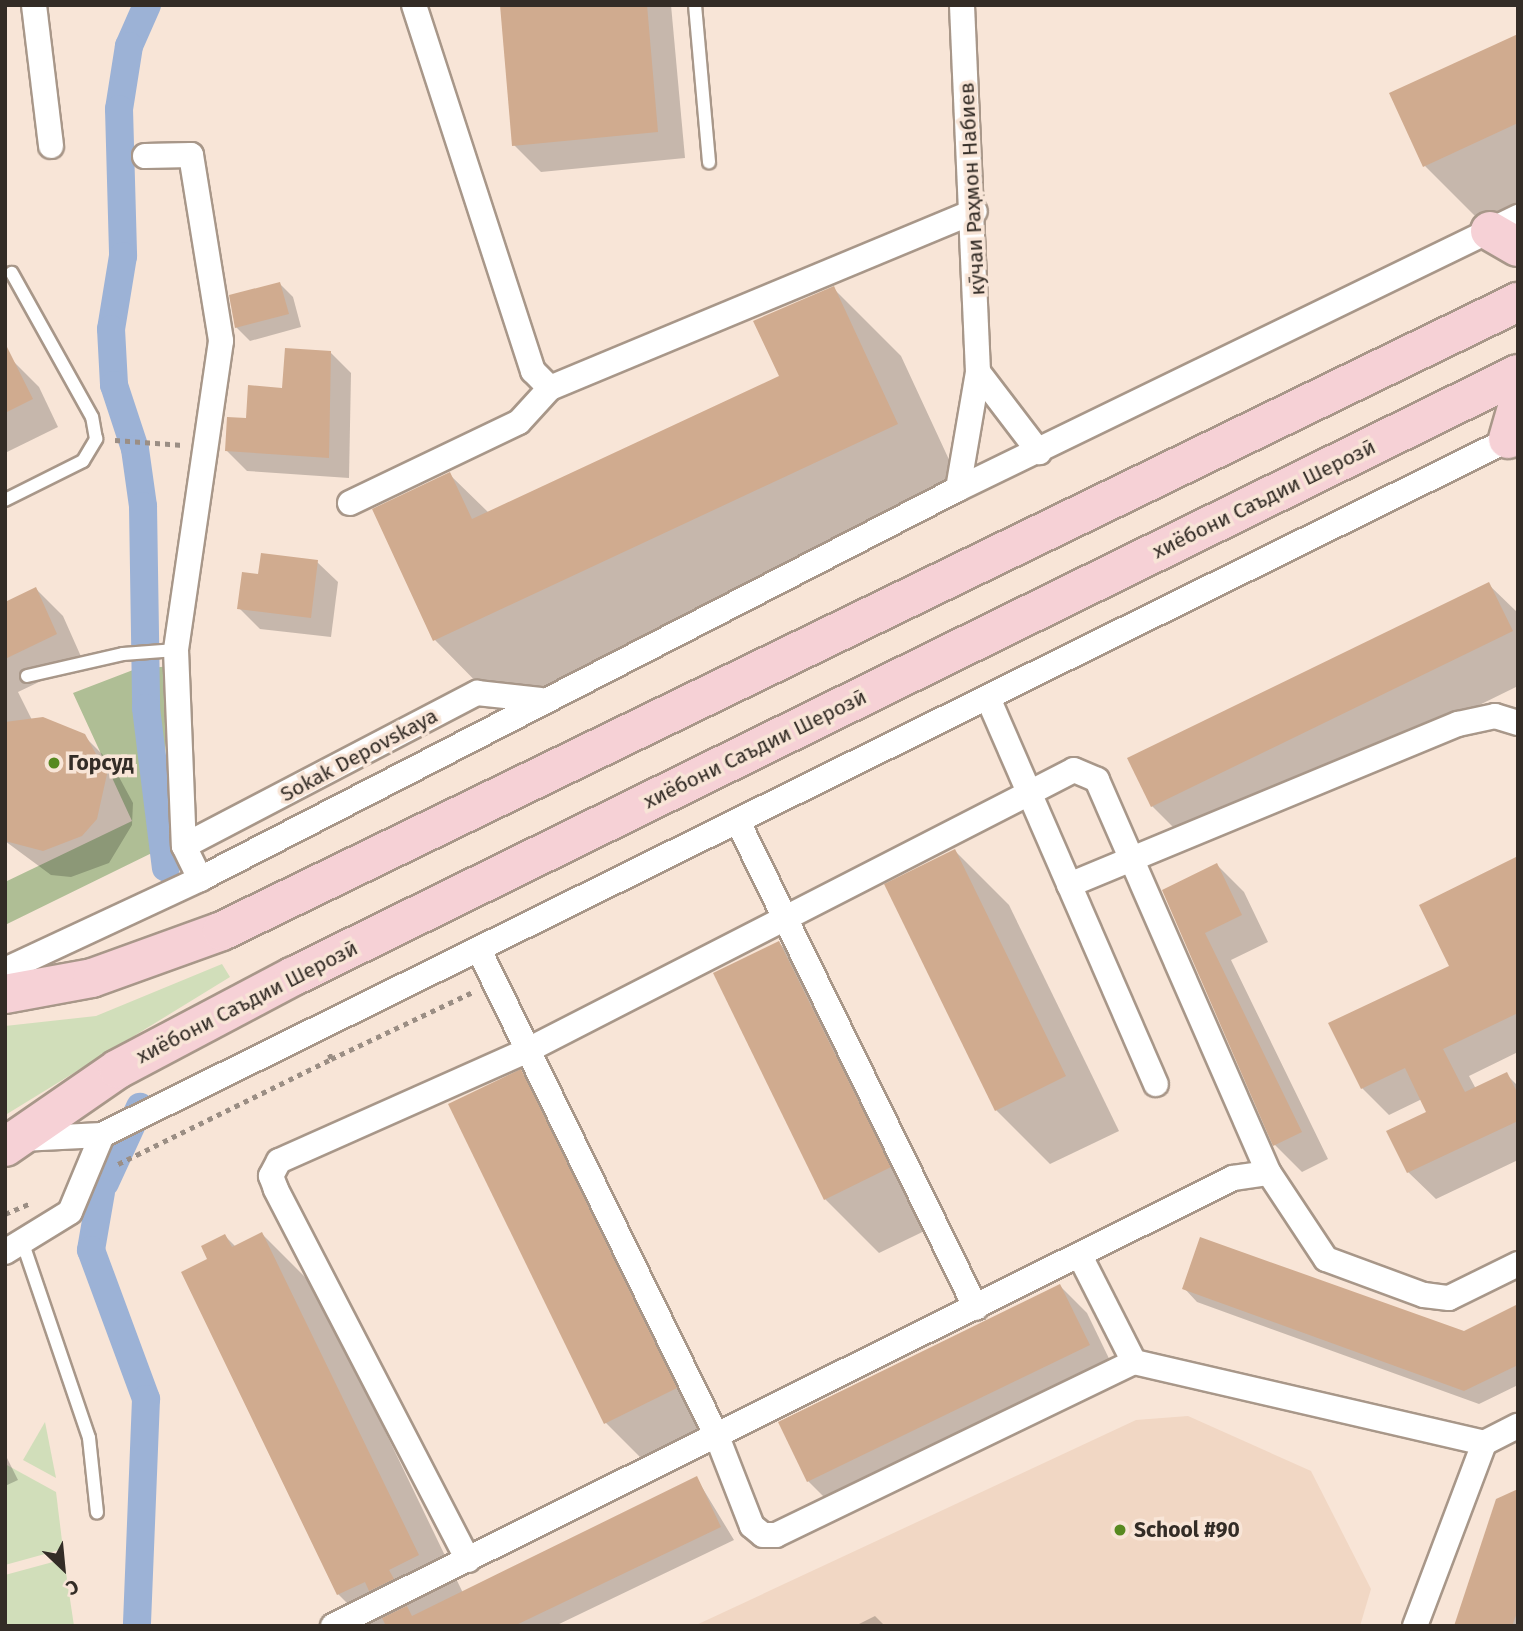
<!DOCTYPE html>
<html>
<head>
<meta charset="utf-8">
<style>
  body { margin:0 }
  #map { position:relative; width:1523px; height:1631px; overflow:hidden; background:#f8e5d7; font-family:"Fira Sans",sans-serif }
  div>[style] { position:absolute }
  .built>* { inset:0; background:#f1d7c4 }
  .green>* { inset:0; background:#d1deba }
  .forest>* { inset:0; background:#afbe95 }
  .shadow>* { inset:0; background:#0003 }
  .canal>* { height:28px; margin:-14px; padding:0 14px; transform-origin:14px; border-radius:14px; background:#9cb2d6 }
  .building>* { inset:0; background:#d0ab8f }
  .path>* { height:4.5px; margin-top:-2.25px; transform-origin:0; background:repeating-linear-gradient(90deg,#9b8e84 0 5px,transparent 0 10px) }
  .roads { filter:drop-shadow(2px 0 #a89789) drop-shadow(-2px 0 #a89789) drop-shadow(0 2px #a89789) drop-shadow(0 -2px #a89789) }
  .service>* { height:12px; margin:-6px; padding:0 6px; transform-origin:6px; border-radius:6px; background:#fff }
  .minor>* { height:24px; margin:-12px; padding:0 12px; transform-origin:12px; border-radius:12px; background:#fff }
  .primary>* { height:38px; margin:-19px; padding:0 19px; transform-origin:19px; border-radius:19px; background:#f6d1d6 }
  .dots>* { width:19px; height:19px; translate:-50% -50%; box-sizing:border-box; border:4px solid #f8e5d7; border-radius:50% }
  span { translate:-50% -50%; white-space:nowrap; text-align:center; line-height:1.15; -webkit-text-stroke:7px #f8e5d7; paint-order:stroke }
  .street-label { font-size:21px; color:#332c26 }
  .poi-label { font-size:21px; color:#332c26; font-weight:700 }
  .left { translate:0 -50%; text-align:left }
  .frame { position:absolute; inset:0; border:7px solid #332c26; pointer-events:none }
  .north { position:absolute; left:28px; top:1533px; width:70px; height:70px; -webkit-text-stroke:5px #f8e5d7; paint-order:stroke; rotate:154deg; font-size:19px; font-weight:700; line-height:28px; text-align:center; color:#332c26 }
  .north::after { content:''; display:block; margin:auto; width:24px; height:32px; background:#332c26; clip-path:polygon(50% 0,100% 100%,50% 72%,0 100%) }
</style>
</head>
<body>
<div id="map">
  <div class="built">
    <i style="clip-path:polygon(1188px 1416px,1311px 1471px,1371px 1589px,1360px 1626px,694px 1626px,1136px 1420px)"></i>
  </div>
  <div class="green">
    <i style="clip-path:polygon(222px 964px,230px 977px,7px 1114px,5px 1026px,96px 1016px)"></i>
    <i style="clip-path:polygon(45px 1422px,56px 1478px,23px 1460px)"></i>
    <i style="clip-path:polygon(5px 1464px,56px 1492px,63px 1549px,5px 1565px)"></i>
    <i style="clip-path:polygon(64px 1559px,74px 1626px,5px 1626px,5px 1575px)"></i>
  </div>
  <div class="forest">
    <i style="clip-path:polygon(170px 666px,160px 849px,5px 925px,5px 882px,132px 821px,73px 693px,133px 670px)"></i>
  </div>
  <div class="shadow">
    <i style="clip-path:polygon(502px 5px,671px 5px,685px 158px,541px 172px,514px 145px)"></i>
    <i style="clip-path:polygon(1518px 36px,1518px 222px,1492px 233px,1425px 166px)"></i>
    <i style="clip-path:polygon(280px 284px,293px 297px,301px 327px,250px 341px,236px 327px)"></i>
    <i style="clip-path:polygon(833px 288px,901px 356px,964px 492px,502px 708px,435px 640px,374px 510px,449px 474px,489px 513px,781px 376px)"></i>
    <i style="clip-path:polygon(330px 352px,351px 373px,349px 478px,247px 471px,226px 450px,247px 420px)"></i>
    <i style="clip-path:polygon(12px 360px,39px 387px,58px 427px,5px 453px,5px 364px)"></i>
    <i style="clip-path:polygon(317px 562px,338px 582px,331px 637px,260px 629px,239px 608px,260px 576px)"></i>
    <i style="clip-path:polygon(1488px 584px,1518px 613px,1518px 686px,1192px 846px,1152px 806px)"></i>
    <i style="clip-path:polygon(36px 589px,63px 616px,83px 661px,18px 692px,32px 720px,84px 736px,112px 764px,133px 803px,132px 825px,109px 863px,71px 877px,51px 875px,5px 841px,5px 604px)"></i>
    <i style="clip-path:polygon(955px 851px,1009px 905px,1119px 1131px,1050px 1164px,996px 1110px)"></i>
    <i style="clip-path:polygon(1518px 858px,1518px 1052px,1469px 1076px,1476px 1089px,1507px 1075px,1518px 1086px,1518px 1160px,1436px 1199px,1408px 1172px,1428px 1112px,1422px 1099px,1389px 1115px,1362px 1088px,1451px 967px)"></i>
    <i style="clip-path:polygon(1217px 865px,1244px 892px,1268px 942px,1231px 960px,1328px 1159px,1302px 1172px,1275px 1145px,1164px 891px)"></i>
    <i style="clip-path:polygon(779px 943px,833px 997px,943px 1222px,879px 1253px,825px 1199px)"></i>
    <i style="clip-path:polygon(520px 1071px,575px 1126px,729px 1443px,660px 1477px,606px 1423px)"></i>
    <i style="clip-path:polygon(262px 1234px,316px 1288px,463px 1593px,697px 1479px,734px 1540px,555px 1626px,370px 1626px,338px 1594px,209px 1260px,225px 1236px,236px 1247px)"></i>
    <i style="clip-path:polygon(1060px 1286px,1087px 1313px,1116px 1373px,835px 1508px,808px 1481px)"></i>
    <i style="clip-path:polygon(1184px 1288px,1464px 1333px,1518px 1306px,1518px 1385px,1479px 1404px,1197px 1302px)"></i>
    <i style="clip-path:polygon(5px 1454px,18px 1480px,5px 1486px)"></i>
    <i style="clip-path:polygon(1518px 1491px,1518px 1626px,1455px 1626px)"></i>
    <i style="clip-path:polygon(875px 1616px,885px 1626px,855px 1626px)"></i>
  </div>
  <div class="canal">
    <i style="left:147px;top:5px;width:45px;rotate:113.7deg"></i>
    <i style="left:129px;top:46px;width:64px;rotate:99deg"></i>
    <i style="left:119px;top:109px;width:147px;rotate:88.4deg"></i>
    <i style="left:123px;top:256px;width:74px;rotate:99.3deg"></i>
    <i style="left:111px;top:329px;width:56px;rotate:86.9deg"></i>
    <i style="left:114px;top:385px;width:67px;rotate:71.8deg"></i>
    <i style="left:135px;top:449px;width:58px;rotate:82deg"></i>
    <i style="left:143px;top:506px;width:202px;rotate:89.1deg"></i>
    <i style="left:146px;top:708px;width:161px;rotate:82.9deg"></i>
    <i style="left:105px;top:1183px;width:84px;rotate:-65.3deg"></i>
    <i style="left:101px;top:1192px;width:59px;rotate:99.8deg"></i>
    <i style="left:91px;top:1250px;width:159px;rotate:69.7deg"></i>
    <i style="left:146px;top:1399px;width:227px;rotate:92.3deg"></i>
  </div>
  <div class="building">
    <i style="clip-path:polygon(500px 5px,647px 5px,658px 132px,512px 146px)"></i>
    <i style="clip-path:polygon(1518px 34px,1518px 123px,1423px 167px,1389px 93px)"></i>
    <i style="clip-path:polygon(280px 282px,289px 314px,235px 328px,229px 295px)"></i>
    <i style="clip-path:polygon(834px 286px,898px 424px,433px 641px,372px 509px,450px 472px,472px 519px,779px 376px,753px 321px)"></i>
    <i style="clip-path:polygon(5px 343px,33px 399px,5px 413px)"></i>
    <i style="clip-path:polygon(285px 348px,331px 351px,329px 458px,225px 451px,227px 417px,246px 418px,248px 385px,282px 388px)"></i>
    <i style="clip-path:polygon(261px 553px,318px 560px,311px 618px,237px 609px,242px 572px,258px 574px)"></i>
    <i style="clip-path:polygon(1489px 582px,1513px 631px,1151px 807px,1127px 758px)"></i>
    <i style="clip-path:polygon(36px 587px,57px 634px,5px 659px,5px 602px)"></i>
    <i style="clip-path:polygon(43px 717px,85px 734px,107px 774px,97px 819px,82px 836px,43px 851px,5px 841px,5px 722px)"></i>
    <i style="clip-path:polygon(955px 849px,1066px 1076px,995px 1111px,884px 884px)"></i>
    <i style="clip-path:polygon(1518px 856px,1518px 1013px,1443px 1049px,1465px 1092px,1507px 1072px,1518px 1094px,1518px 1121px,1407px 1173px,1386px 1131px,1426px 1112px,1405px 1068px,1361px 1089px,1328px 1023px,1449px 966px,1419px 905px)"></i>
    <i style="clip-path:polygon(1217px 863px,1242px 915px,1205px 933px,1302px 1132px,1273px 1146px,1162px 890px)"></i>
    <i style="clip-path:polygon(779px 941px,891px 1167px,824px 1200px,713px 973px)"></i>
    <i style="clip-path:polygon(521px 1069px,677px 1388px,604px 1424px,448px 1104px)"></i>
    <i style="clip-path:polygon(262px 1232px,419px 1555px,389px 1570px,394px 1579px,369px 1591px,365px 1582px,337px 1595px,181px 1272px,207px 1259px,201px 1246px,225px 1234px,232px 1247px)"></i>
    <i style="clip-path:polygon(1200px 1237px,1464px 1331px,1518px 1304px,1518px 1365px,1464px 1391px,1182px 1289px)"></i>
    <i style="clip-path:polygon(1060px 1284px,1090px 1345px,807px 1482px,778px 1422px)"></i>
    <i style="clip-path:polygon(697px 1476px,721px 1527px,514px 1626px,386px 1626px,382px 1618px,407px 1606px,412px 1616px)"></i>
    <i style="clip-path:polygon(1518px 1489px,1518px 1610px,1512px 1626px,1454px 1626px,1496px 1499px)"></i>
  </div>
  <div class="path">
    <i style="left:115px;top:440px;width:68px;rotate:4.2deg"></i>
    <i style="left:331px;top:1059px;width:157px;rotate:-25.3deg"></i>
    <i style="left:118px;top:1164px;width:237px;rotate:-26.2deg"></i>
    <i style="left:331px;top:1059px;width:9px;rotate:-108deg"></i>
    <i style="left:5px;top:1214px;width:28px;rotate:-23deg"></i>
  </div>
  <div class="roads">
    <div class="service">
      <i style="left:695px;top:5px;width:158px;rotate:84.9deg"></i>
      <i style="left:5px;top:500px;width:87px;rotate:-26.6deg"></i>
      <i style="left:83px;top:461px;width:26px;rotate:-59deg"></i>
      <i style="left:96px;top:439px;width:22px;rotate:-100deg"></i>
      <i style="left:92px;top:417px;width:165px;rotate:-119.1deg"></i>
      <i style="left:27px;top:676px;width:98px;rotate:-12.9deg"></i>
      <i style="left:123px;top:654px;width:53px;rotate:-4.3deg"></i>
      <i style="left:22px;top:1241px;width:208px;rotate:71.2deg"></i>
      <i style="left:89px;top:1438px;width:75px;rotate:83.9deg"></i>
    </div>
    <div class="minor">
      <i style="left:34px;top:5px;width:142px;rotate:83.1deg"></i>
      <i style="left:414px;top:5px;width:385px;rotate:72deg"></i>
      <i style="left:533px;top:371px;width:24px;rotate:45deg"></i>
      <i style="left:550px;top:388px;width:460px;rotate:-22.6deg"></i>
      <i style="left:145px;top:156px;width:46px;rotate:-1.2deg"></i>
      <i style="left:191px;top:155px;width:188px;rotate:80.8deg"></i>
      <i style="left:221px;top:341px;width:312px;rotate:98.3deg"></i>
      <i style="left:176px;top:650px;width:196px;rotate:87.7deg"></i>
      <i style="left:184px;top:846px;width:37px;rotate:64deg"></i>
      <i style="left:978px;top:372px;width:101px;rotate:52.7deg"></i>
      <i style="left:958px;top:489px;width:119px;rotate:-80.3deg"></i>
      <i style="left:978px;top:372px;width:367px;rotate:-92.5deg"></i>
      <i style="left:350px;top:503px;width:187px;rotate:-25.6deg"></i>
      <i style="left:519px;top:422px;width:46px;rotate:-47.6deg"></i>
      <i style="left:988px;top:698px;width:421px;rotate:66.5deg"></i>
      <i style="left:738px;top:822px;width:541px;rotate:63.91deg"></i>
      <i style="left:184px;top:846px;width:331px;rotate:-27.6deg"></i>
      <i style="left:477px;top:693px;width:64px;rotate:6.2deg"></i>
      <i style="left:1069px;top:885px;width:421px;rotate:-22.5deg"></i>
      <i style="left:1458px;top:724px;width:38px;rotate:-12deg"></i>
      <i style="left:1495px;top:716px;width:24px;rotate:17deg"></i>
      <i style="left:479px;top:950px;width:544px;rotate:63.95deg"></i>
      <i style="left:718px;top:1439px;width:93px;rotate:68.7deg"></i>
      <i style="left:752px;top:1526px;width:14px;rotate:39deg"></i>
      <i style="left:763px;top:1535px;width:13px"></i>
      <i style="left:776px;top:1535px;width:398px;rotate:-25.8deg"></i>
      <i style="left:5px;top:970px;width:215px;rotate:-25deg"></i>
      <i style="left:200px;top:879px;width:852px;rotate:-27.23deg"></i>
      <i style="left:958px;top:489px;width:623px;rotate:-25.91deg"></i>
      <i style="left:21px;top:1139px;width:81px;rotate:-2.8deg"></i>
      <i style="left:102px;top:1135px;width:1580px;rotate:-26.31deg"></i>
      <i style="left:5px;top:1252px;width:76px;rotate:-31.6deg"></i>
      <i style="left:70px;top:1212px;width:83px;rotate:-67.4deg"></i>
      <i style="left:1080px;top:1256px;width:119px;rotate:63deg"></i>
      <i style="left:1134px;top:1362px;width:359px;rotate:13deg"></i>
      <i style="left:468px;top:1560px;width:418px;rotate:-117.4deg"></i>
      <i style="left:276px;top:1189px;width:14px;rotate:-111deg"></i>
      <i style="left:271px;top:1176px;width:17px;rotate:-62deg"></i>
      <i style="left:279px;top:1161px;width:275px;rotate:-24deg"></i>
      <i style="left:530px;top:1049px;width:611px;rotate:-27.15deg"></i>
      <i style="left:1074px;top:770px;width:25px;rotate:23deg"></i>
      <i style="left:1097px;top:780px;width:429px;rotate:66.4deg"></i>
      <i style="left:333px;top:1626px;width:1005px;rotate:-26.46deg"></i>
      <i style="left:1233px;top:1178px;width:36px;rotate:-8deg"></i>
      <i style="left:1269px;top:1173px;width:103px;rotate:56.5deg"></i>
      <i style="left:1326px;top:1259px;width:104px;rotate:20.2deg"></i>
      <i style="left:1424px;top:1295px;width:25px;rotate:7deg"></i>
      <i style="left:1449px;top:1298px;width:77px;rotate:-26.2deg"></i>
      <i style="left:1415px;top:1626px;width:196px;rotate:-69.3deg"></i>
      <i style="left:1484px;top:1443px;width:38px;rotate:-27deg"></i>
    </div>
    <div class="primary">
      <i style="left:1490px;top:231px;width:32px;rotate:30deg"></i>
      <i style="left:1508px;top:439px;width:36px;rotate:-74deg"></i>
      <i style="left:5px;top:994px;width:88px;rotate:-10.4deg"></i>
      <i style="left:92px;top:978px;width:138px;rotate:-19.9deg"></i>
      <i style="left:222px;top:931px;width:1441px;rotate:-25.89deg"></i>
      <i style="left:5px;top:1147px;width:137px;rotate:-34.6deg"></i>
      <i style="left:118px;top:1069px;width:199px;rotate:-27.9deg"></i>
      <i style="left:294px;top:976px;width:1364px;rotate:-26.19deg"></i>
    </div>
  </div>
  <div class="dots">
    <i style="left:54px;top:763px;background:#578920"></i>
    <i style="left:1120px;top:1530px;background:#578920"></i>
  </div>
  <div class="street-label">
    <span style="left:972px;top:189px;rotate:-93deg">кӯчаи Раҳмон Набиев</span>
    <span style="left:1264px;top:499px;rotate:-26deg">хиёбони Саъдии Шерозӣ</span>
    <span style="left:755px;top:749px;rotate:-26deg">хиёбони Саъдии Шерозӣ</span>
    <span style="left:359px;top:755px;rotate:-28deg">Sokak Depovskaya</span>
    <span style="left:247px;top:1002px;rotate:-27deg">хиёбони Саъдии Шерозӣ</span>
  </div>
  <div class="poi-label">
    <span class="left" style="left:68px;top:763px">Горсуд</span>
    <span class="left" style="left:1134px;top:1530px">School #90</span>
  </div>
  <div class="frame"></div>
  <div class="north">С</div>
</div>
</body>
</html>
